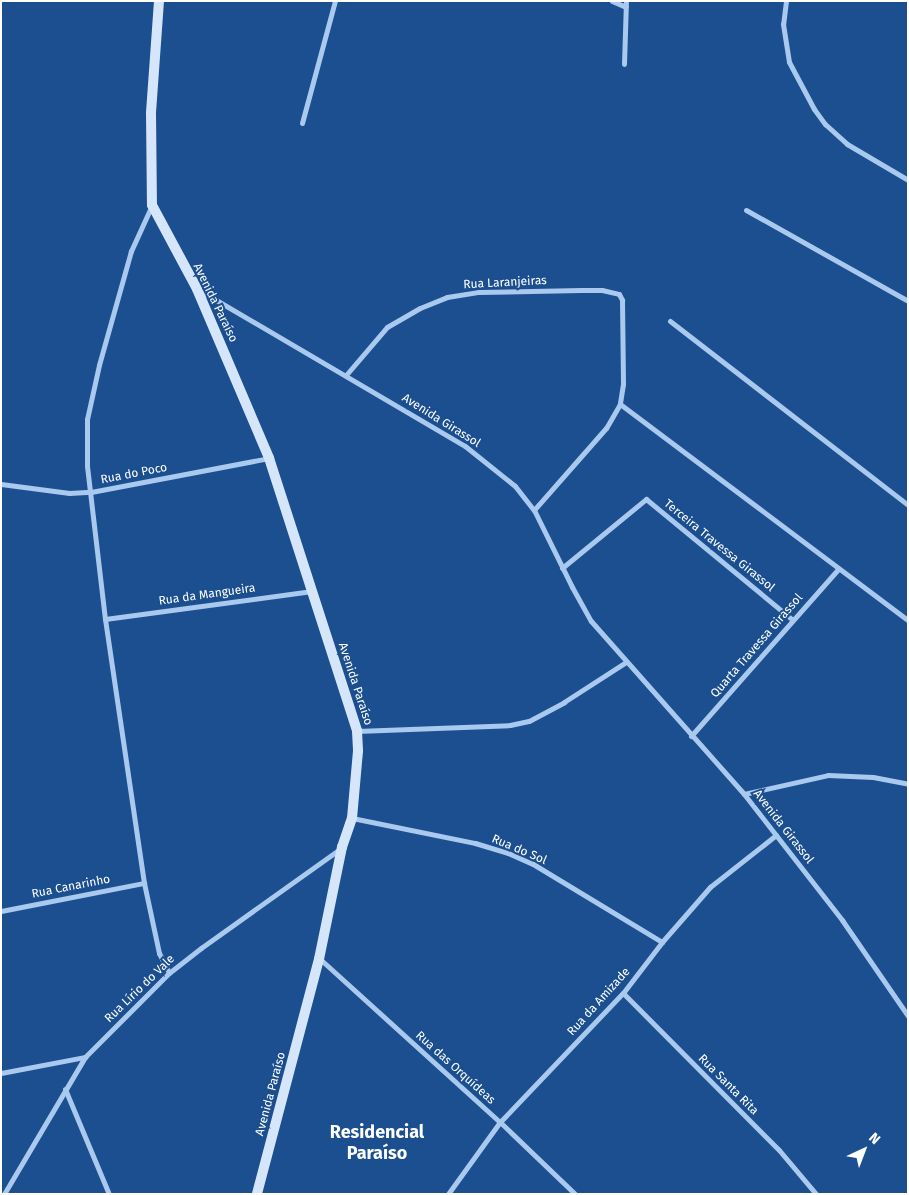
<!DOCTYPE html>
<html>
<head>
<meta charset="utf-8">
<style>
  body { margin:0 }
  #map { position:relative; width:909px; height:1195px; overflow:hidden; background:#1b4f8f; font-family:"Fira Sans",sans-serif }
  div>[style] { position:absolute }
  .street>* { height:5px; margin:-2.5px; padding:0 2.5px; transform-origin:2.5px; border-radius:2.5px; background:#a9c9ee }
  .secondary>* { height:10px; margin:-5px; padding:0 5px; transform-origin:5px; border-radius:5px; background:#d6e6fa }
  span { translate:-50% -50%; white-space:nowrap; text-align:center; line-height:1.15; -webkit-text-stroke:4px #1b4f8f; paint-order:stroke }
  .street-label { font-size:12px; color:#fff }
  .district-label { font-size:18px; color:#fff; font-weight:700 }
  .frame { position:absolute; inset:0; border:2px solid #fff; pointer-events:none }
  .north { position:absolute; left:839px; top:1125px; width:50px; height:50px; -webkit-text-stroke:4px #1b4f8f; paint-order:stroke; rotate:43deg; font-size:14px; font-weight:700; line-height:20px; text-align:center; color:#fff }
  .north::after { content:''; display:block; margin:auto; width:18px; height:22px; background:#fff; clip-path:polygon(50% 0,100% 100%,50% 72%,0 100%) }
</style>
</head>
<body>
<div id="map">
  <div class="street">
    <i style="left:612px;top:1px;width:15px;rotate:23deg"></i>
    <i style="left:786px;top:1px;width:23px;rotate:97deg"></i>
    <i style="left:783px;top:24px;width:38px;rotate:81deg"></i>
    <i style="left:789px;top:62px;width:53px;rotate:62deg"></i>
    <i style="left:814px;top:109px;width:19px;rotate:54deg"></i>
    <i style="left:825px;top:124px;width:30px;rotate:42deg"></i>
    <i style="left:847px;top:144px;width:71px;rotate:30.5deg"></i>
    <i style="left:624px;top:64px;width:63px;rotate:-88.2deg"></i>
    <i style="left:302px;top:123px;width:126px;rotate:-74.9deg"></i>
    <i style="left:152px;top:205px;width:51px;rotate:114.5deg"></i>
    <i style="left:131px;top:251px;width:118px;rotate:105.7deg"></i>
    <i style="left:99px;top:365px;width:55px;rotate:102.5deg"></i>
    <i style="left:87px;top:419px;width:47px;rotate:90deg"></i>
    <i style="left:87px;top:466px;width:154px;rotate:83.3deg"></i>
    <i style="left:105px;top:619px;width:267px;rotate:81.6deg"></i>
    <i style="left:144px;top:883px;width:72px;rotate:77.9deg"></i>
    <i style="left:159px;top:953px;width:22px;rotate:63deg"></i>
    <i style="left:746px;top:210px;width:186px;rotate:29.3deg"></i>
    <i style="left:199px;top:290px;width:308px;rotate:30.4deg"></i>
    <i style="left:465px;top:446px;width:64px;rotate:38.7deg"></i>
    <i style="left:515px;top:486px;width:31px;rotate:52deg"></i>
    <i style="left:534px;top:510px;width:86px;rotate:63.7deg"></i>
    <i style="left:572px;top:587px;width:39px;rotate:61deg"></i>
    <i style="left:591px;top:621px;width:231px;rotate:48.5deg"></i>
    <i style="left:744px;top:794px;width:160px;rotate:52.1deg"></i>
    <i style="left:842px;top:920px;width:116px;rotate:55.5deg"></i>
    <i style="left:670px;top:321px;width:301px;rotate:37.7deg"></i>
    <i style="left:346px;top:375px;width:63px;rotate:-49.5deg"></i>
    <i style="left:387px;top:327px;width:38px;rotate:-30deg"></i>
    <i style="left:420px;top:308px;width:29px;rotate:-22deg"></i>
    <i style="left:447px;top:297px;width:31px;rotate:-9deg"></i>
    <i style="left:478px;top:292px;width:103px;rotate:-1.1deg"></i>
    <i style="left:581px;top:290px;width:21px"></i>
    <i style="left:602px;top:290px;width:17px;rotate:13deg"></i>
    <i style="left:619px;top:294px;width:7px;rotate:63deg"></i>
    <i style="left:622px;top:300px;width:84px;rotate:89.3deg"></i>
    <i style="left:623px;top:384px;width:20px;rotate:99deg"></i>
    <i style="left:620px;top:404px;width:28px;rotate:120deg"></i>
    <i style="left:606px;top:428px;width:109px;rotate:131.3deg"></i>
    <i style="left:620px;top:404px;width:360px;rotate:36.9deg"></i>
    <i style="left:1px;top:484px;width:69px;rotate:7.5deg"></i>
    <i style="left:69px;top:493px;width:22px;rotate:-3deg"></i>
    <i style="left:91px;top:492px;width:181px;rotate:-10.8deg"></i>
    <i style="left:562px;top:568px;width:109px;rotate:-39.4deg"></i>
    <i style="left:646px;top:499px;width:190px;rotate:39.5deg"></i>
    <i style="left:105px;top:619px;width:209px;rotate:-7.7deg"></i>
    <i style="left:357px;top:731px;width:153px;rotate:-2.2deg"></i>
    <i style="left:510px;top:725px;width:19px;rotate:-12deg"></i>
    <i style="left:529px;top:721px;width:40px;rotate:-28deg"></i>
    <i style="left:564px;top:702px;width:74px;rotate:-32.8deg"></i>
    <i style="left:691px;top:736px;width:222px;rotate:-48.6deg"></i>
    <i style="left:744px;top:794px;width:86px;rotate:-12.7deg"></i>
    <i style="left:828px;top:775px;width:45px;rotate:2.5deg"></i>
    <i style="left:873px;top:777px;width:36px;rotate:11deg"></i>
    <i style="left:352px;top:818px;width:126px;rotate:11.5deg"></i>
    <i style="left:475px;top:843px;width:34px;rotate:17deg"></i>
    <i style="left:508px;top:853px;width:27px;rotate:24deg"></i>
    <i style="left:533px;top:864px;width:151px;rotate:31.2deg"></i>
    <i style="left:1px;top:911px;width:146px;rotate:-11.1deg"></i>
    <i style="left:320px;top:959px;width:243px;rotate:42.2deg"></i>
    <i style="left:500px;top:1122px;width:104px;rotate:43.8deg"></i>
    <i style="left:623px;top:993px;width:221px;rotate:45.2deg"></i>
    <i style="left:779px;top:1150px;width:57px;rotate:49.9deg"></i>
    <i style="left:1px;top:1073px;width:86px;rotate:-10.8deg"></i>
    <i style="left:65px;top:1089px;width:114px;rotate:67.3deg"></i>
    <i style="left:4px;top:1194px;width:159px;rotate:-59.4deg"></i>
    <i style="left:85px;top:1057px;width:119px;rotate:-45deg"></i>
    <i style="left:169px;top:973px;width:41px;rotate:-38deg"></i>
    <i style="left:201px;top:948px;width:171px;rotate:-35.5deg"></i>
    <i style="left:448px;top:1194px;width:89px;rotate:-54.2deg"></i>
    <i style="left:500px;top:1122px;width:178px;rotate:-46.4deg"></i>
    <i style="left:623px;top:993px;width:64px;rotate:-52.6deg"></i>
    <i style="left:662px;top:942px;width:73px;rotate:-48.9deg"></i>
    <i style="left:710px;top:887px;width:84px;rotate:-38.2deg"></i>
  </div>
  <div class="secondary">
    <i style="left:159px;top:1px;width:112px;rotate:94.1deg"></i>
    <i style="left:151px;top:113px;width:92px;rotate:89.4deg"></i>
    <i style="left:152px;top:205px;width:95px;rotate:61.8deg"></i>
    <i style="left:197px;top:289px;width:184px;rotate:66.9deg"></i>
    <i style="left:269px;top:458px;width:287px;rotate:72.1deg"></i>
    <i style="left:357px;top:731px;width:20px;rotate:87deg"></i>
    <i style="left:358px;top:751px;width:67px;rotate:95.1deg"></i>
    <i style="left:352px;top:818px;width:31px;rotate:109deg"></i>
    <i style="left:342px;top:847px;width:114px;rotate:101.6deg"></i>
    <i style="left:319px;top:959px;width:243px;rotate:104.8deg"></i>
  </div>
  <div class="street-label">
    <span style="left:505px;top:283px;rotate:-3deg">Rua Laranjeiras</span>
    <span style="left:215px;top:303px;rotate:64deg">Avenida Paraíso</span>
    <span style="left:441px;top:421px;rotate:32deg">Avenida Girassol</span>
    <span style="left:134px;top:474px;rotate:-11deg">Rua do Poco</span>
    <span style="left:719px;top:546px;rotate:39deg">Terceira Travessa Girassol</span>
    <span style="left:207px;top:595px;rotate:-8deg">Rua da Mangueira</span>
    <span style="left:757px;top:646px;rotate:-49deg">Quarta Travessa Girassol</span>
    <span style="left:355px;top:684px;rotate:72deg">Avenida Paraíso</span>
    <span style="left:783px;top:827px;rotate:52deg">Avenida Girassol</span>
    <span style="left:519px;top:850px;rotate:23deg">Rua do Sol</span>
    <span style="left:71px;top:887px;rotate:-11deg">Rua Canarinho</span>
    <span style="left:140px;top:989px;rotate:-44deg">Rua Lírio do Vale</span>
    <span style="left:599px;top:1002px;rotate:-48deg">Rua da Amizade</span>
    <span style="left:455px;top:1068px;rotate:42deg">Rua das Orquídeas</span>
    <span style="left:728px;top:1085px;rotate:45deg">Rua Santa Rita</span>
    <span style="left:271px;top:1094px;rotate:-75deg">Avenida Paraíso</span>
  </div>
  <div class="district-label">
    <span style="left:377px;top:1143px">Residencial<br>Paraíso</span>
  </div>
  <div class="frame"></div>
  <div class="north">N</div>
</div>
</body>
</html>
